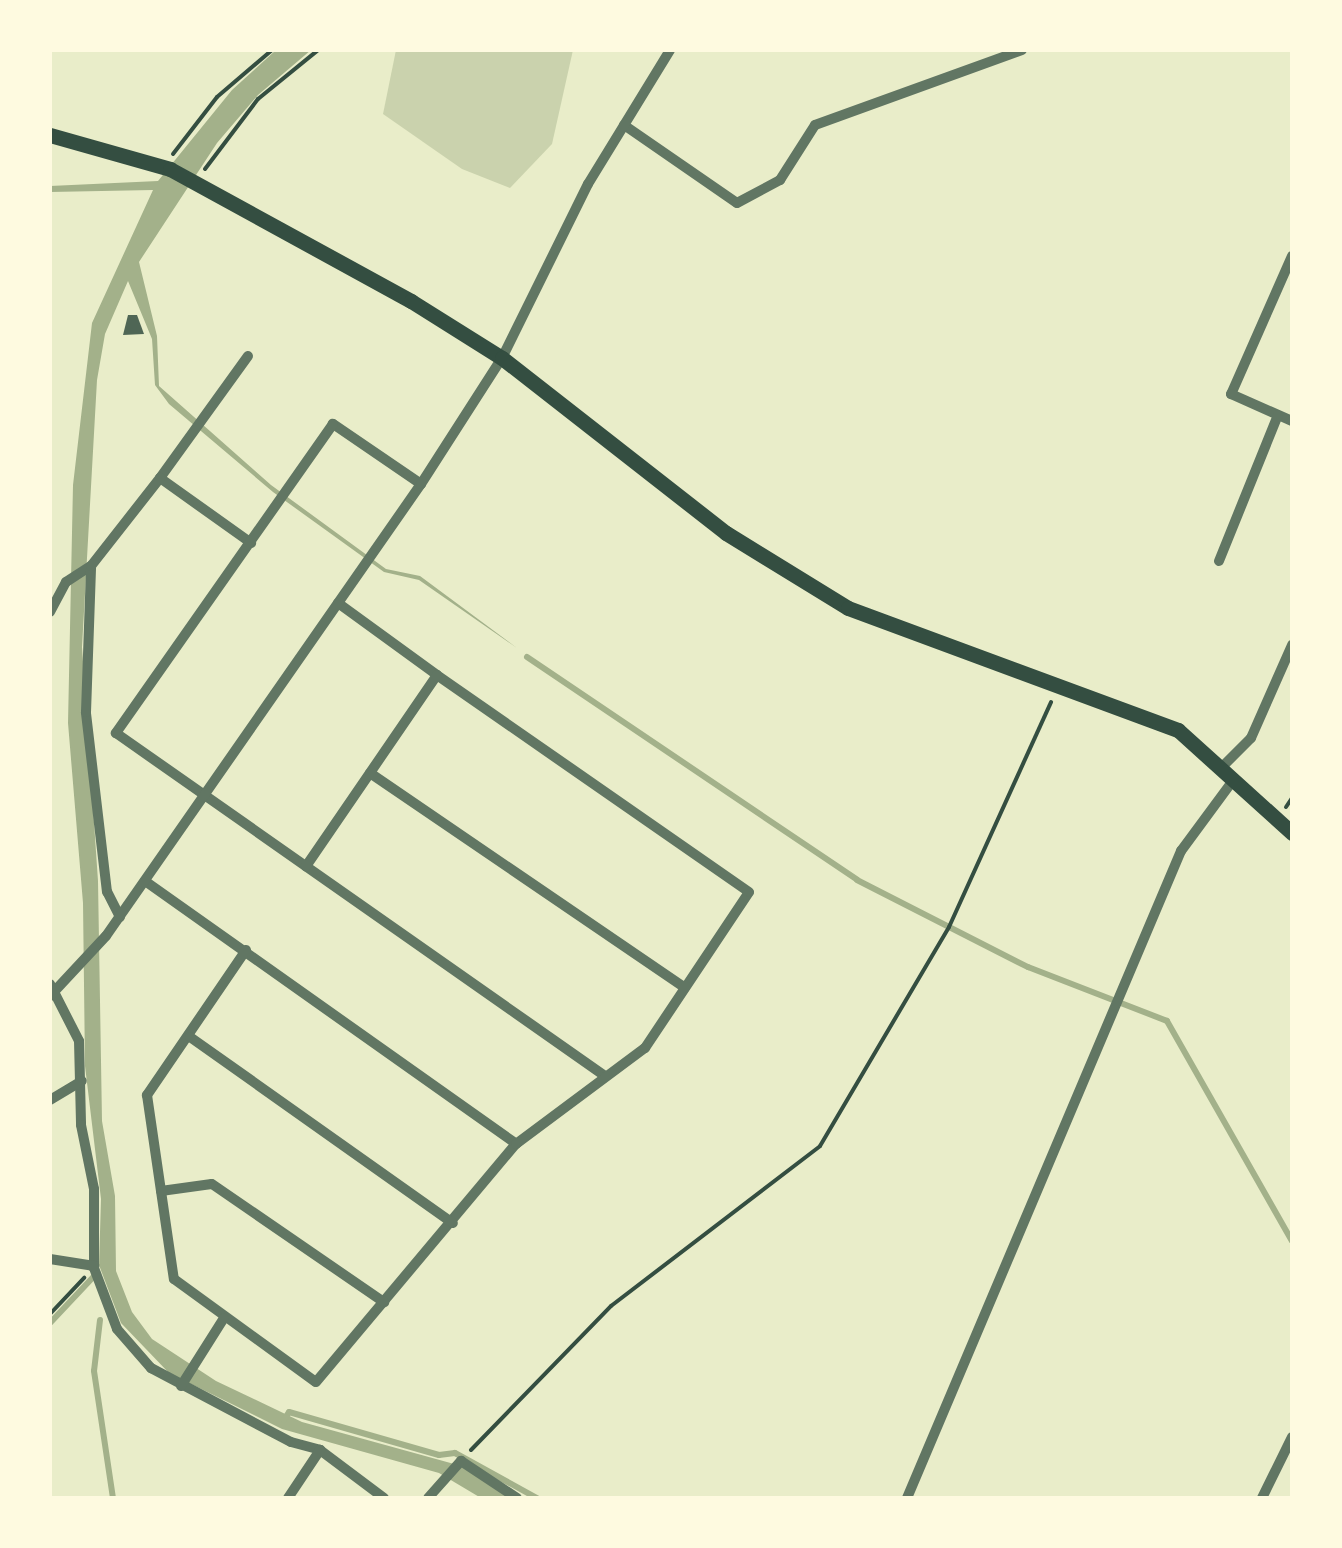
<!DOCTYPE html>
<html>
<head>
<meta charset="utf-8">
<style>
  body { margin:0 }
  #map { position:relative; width:1342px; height:1548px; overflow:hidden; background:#e9edc9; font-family:"Zilla Slab",serif }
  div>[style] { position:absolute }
  .green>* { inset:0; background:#cad2ad }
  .water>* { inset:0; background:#a3b18a }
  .stream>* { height:6px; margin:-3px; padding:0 3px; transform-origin:3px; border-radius:3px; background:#a3b18a }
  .building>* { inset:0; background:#4f6655 }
  .path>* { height:4px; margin:-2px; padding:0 2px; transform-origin:2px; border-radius:2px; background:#344e41 }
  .minor>* { height:10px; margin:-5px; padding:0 5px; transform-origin:5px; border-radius:5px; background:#617663 }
  .secondary>* { height:15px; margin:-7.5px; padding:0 7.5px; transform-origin:7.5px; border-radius:7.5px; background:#344e41 }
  span { translate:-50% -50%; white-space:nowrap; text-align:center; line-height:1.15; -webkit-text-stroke:10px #fefae0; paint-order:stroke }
  .frame { position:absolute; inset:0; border:52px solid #fefae0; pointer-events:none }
</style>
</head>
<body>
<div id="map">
  <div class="green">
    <i style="clip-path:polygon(396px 50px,573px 50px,552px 144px,510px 188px,462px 169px,383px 114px)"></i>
  </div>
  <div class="water">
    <i style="clip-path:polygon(276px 50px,311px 50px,258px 95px,217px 143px,139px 262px,157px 336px,159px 386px,271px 485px,386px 569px,420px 576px,517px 648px,419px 580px,384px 572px,273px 492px,169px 404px,155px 385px,152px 339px,128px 281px,105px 334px,97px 380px,82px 647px,98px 881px,102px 1121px,115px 1196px,116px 1271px,132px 1312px,152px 1339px,216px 1381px,302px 1422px,465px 1467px,512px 1498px,481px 1498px,439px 1473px,282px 1429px,169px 1373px,121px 1323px,99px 1265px,101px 1199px,85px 1066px,83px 903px,68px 723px,73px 485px,92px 323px,153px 190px,50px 192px,50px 186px,158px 181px,232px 90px)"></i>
  </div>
  <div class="stream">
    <i style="left:527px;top:657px;width:398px;rotate:34deg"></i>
    <i style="left:857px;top:880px;width:192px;rotate:27deg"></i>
    <i style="left:1028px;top:967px;width:149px;rotate:21.2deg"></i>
    <i style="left:1167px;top:1021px;width:253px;rotate:60.4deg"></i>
    <i style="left:100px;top:1320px;width:51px;rotate:96.7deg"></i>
    <i style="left:94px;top:1371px;width:128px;rotate:81.5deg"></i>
    <i style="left:50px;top:1323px;width:69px;rotate:-46.8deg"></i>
    <i style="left:284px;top:1420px;width:9px;rotate:-58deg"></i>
    <i style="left:289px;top:1412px;width:156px;rotate:16deg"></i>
    <i style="left:439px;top:1455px;width:16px;rotate:-7deg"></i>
    <i style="left:455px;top:1453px;width:94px;rotate:28.8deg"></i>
  </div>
  <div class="building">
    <i style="clip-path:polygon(128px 315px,137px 315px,144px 334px,123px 335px)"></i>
  </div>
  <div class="path">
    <i style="left:173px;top:154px;width:72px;rotate:-52.3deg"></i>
    <i style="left:217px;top:97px;width:72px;rotate:-40.5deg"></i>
    <i style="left:205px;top:169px;width:88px;rotate:-52.9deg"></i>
    <i style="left:258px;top:99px;width:77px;rotate:-39.2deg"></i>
    <i style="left:1286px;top:807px;width:11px;rotate:-56deg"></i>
    <i style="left:50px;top:1314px;width:50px;rotate:-46.6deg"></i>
    <i style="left:471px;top:1450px;width:201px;rotate:-45.8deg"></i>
    <i style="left:611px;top:1306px;width:263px;rotate:-37.4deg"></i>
    <i style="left:820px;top:1146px;width:254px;rotate:-59.5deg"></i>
    <i style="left:949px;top:927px;width:247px;rotate:-65.6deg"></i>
  </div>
  <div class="minor">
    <i style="left:624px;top:125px;width:137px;rotate:34.6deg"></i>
    <i style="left:737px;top:203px;width:49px;rotate:-28.1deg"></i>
    <i style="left:780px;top:180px;width:65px;rotate:-57.5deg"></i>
    <i style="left:815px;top:125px;width:220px;rotate:-19.9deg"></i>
    <i style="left:1292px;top:256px;width:151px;rotate:113.8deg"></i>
    <i style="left:1231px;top:394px;width:67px;rotate:23.9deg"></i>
    <i style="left:248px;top:356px;width:150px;rotate:125.8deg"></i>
    <i style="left:160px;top:478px;width:112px;rotate:35.5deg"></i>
    <i style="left:421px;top:484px;width:107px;rotate:-145.7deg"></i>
    <i style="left:333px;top:424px;width:378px;rotate:125.1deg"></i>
    <i style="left:116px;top:733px;width:597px;rotate:35.05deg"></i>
    <i style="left:1219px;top:561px;width:157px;rotate:-68deg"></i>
    <i style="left:338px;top:603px;width:122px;rotate:36deg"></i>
    <i style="left:50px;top:612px;width:34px;rotate:-62deg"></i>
    <i style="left:66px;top:582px;width:30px;rotate:-33deg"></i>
    <i style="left:1222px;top:767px;width:41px;rotate:-45deg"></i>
    <i style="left:1251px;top:738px;width:102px;rotate:-66.2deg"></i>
    <i style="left:370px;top:773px;width:381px;rotate:34.3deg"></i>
    <i style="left:145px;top:881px;width:455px;rotate:35.3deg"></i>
    <i style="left:120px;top:917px;width:28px;rotate:-117deg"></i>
    <i style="left:107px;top:892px;width:181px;rotate:-96.7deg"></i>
    <i style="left:86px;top:712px;width:146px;rotate:-88deg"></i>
    <i style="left:91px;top:566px;width:112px;rotate:-51.9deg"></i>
    <i style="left:246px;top:950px;width:176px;rotate:124.3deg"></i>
    <i style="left:147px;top:1095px;width:186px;rotate:81.7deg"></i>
    <i style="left:174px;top:1279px;width:175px;rotate:36deg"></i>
    <i style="left:316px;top:1382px;width:311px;rotate:-50deg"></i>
    <i style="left:516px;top:1144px;width:161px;rotate:-36.7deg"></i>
    <i style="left:645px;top:1048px;width:187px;rotate:-56.3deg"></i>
    <i style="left:749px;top:892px;width:380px;rotate:-145.2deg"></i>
    <i style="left:437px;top:675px;width:232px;rotate:124.4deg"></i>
    <i style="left:50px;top:984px;width:64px;rotate:63deg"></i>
    <i style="left:79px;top:1041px;width:84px;rotate:88.6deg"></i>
    <i style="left:81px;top:1125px;width:65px;rotate:78.5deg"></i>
    <i style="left:94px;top:1189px;width:79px;rotate:90deg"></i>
    <i style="left:94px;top:1268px;width:65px;rotate:69.3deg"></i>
    <i style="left:117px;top:1329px;width:52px;rotate:48.9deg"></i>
    <i style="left:151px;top:1368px;width:158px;rotate:27.9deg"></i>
    <i style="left:291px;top:1442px;width:30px;rotate:15deg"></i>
    <i style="left:320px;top:1450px;width:80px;rotate:36.9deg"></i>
    <i style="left:50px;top:996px;width:82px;rotate:-47deg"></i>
    <i style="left:106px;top:936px;width:551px;rotate:-55.13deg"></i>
    <i style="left:421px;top:484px;width:150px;rotate:-57.3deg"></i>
    <i style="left:502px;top:358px;width:194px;rotate:-63.7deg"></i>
    <i style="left:588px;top:184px;width:157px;rotate:-58.5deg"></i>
    <i style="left:190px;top:1037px;width:322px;rotate:35.3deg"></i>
    <i style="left:50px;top:1100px;width:37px;rotate:-31deg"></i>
    <i style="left:161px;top:1191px;width:51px;rotate:-7.8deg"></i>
    <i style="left:212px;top:1184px;width:209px;rotate:34.5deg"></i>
    <i style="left:50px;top:1259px;width:45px;rotate:9deg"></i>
    <i style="left:181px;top:1386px;width:80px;rotate:-57.7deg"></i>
    <i style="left:288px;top:1498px;width:58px;rotate:-56.3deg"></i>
    <i style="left:428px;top:1498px;width:50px;rotate:-48.3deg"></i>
    <i style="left:461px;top:1461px;width:67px;rotate:33.5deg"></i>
    <i style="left:907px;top:1498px;width:703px;rotate:-67.05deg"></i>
    <i style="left:1181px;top:851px;width:89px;rotate:-53.6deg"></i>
    <i style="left:1262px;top:1498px;width:68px;rotate:-63.8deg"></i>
  </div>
  <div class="secondary">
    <i style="left:50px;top:135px;width:125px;rotate:15.8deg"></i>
    <i style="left:170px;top:169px;width:275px;rotate:28.7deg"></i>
    <i style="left:411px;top:301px;width:107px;rotate:32.1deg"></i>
    <i style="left:502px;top:358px;width:284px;rotate:38deg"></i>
    <i style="left:726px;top:533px;width:143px;rotate:31.6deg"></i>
    <i style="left:848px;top:608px;width:352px;rotate:20.3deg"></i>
    <i style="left:1178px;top:730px;width:154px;rotate:42.1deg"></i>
  </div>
  <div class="frame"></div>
</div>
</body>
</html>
